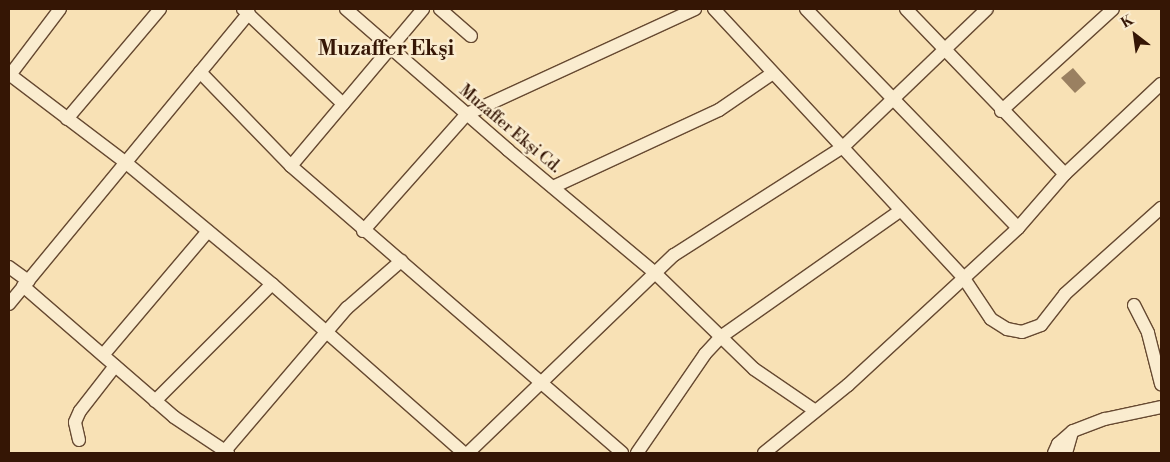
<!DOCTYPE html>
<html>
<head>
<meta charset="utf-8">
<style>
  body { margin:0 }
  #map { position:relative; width:1170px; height:462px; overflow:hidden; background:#f8e1b5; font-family:"Libre Bodoni",serif }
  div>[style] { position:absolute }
  .building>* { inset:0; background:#9a8061 }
  .roads { filter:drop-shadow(1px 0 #664931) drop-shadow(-1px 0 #664931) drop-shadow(0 1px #664931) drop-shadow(0 -1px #664931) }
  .minor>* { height:12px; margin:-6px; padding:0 6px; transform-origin:6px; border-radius:6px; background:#faeccf }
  span { translate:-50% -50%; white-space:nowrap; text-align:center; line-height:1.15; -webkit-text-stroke:5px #faeccf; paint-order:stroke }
  .street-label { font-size:16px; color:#351605 }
  .district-label { font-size:21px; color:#351605; font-weight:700 }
  .frame { position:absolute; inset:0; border:10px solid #351605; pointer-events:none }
  .north { position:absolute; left:1110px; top:10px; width:50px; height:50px; -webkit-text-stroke:4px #faeccf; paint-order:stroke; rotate:330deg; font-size:14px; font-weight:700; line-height:20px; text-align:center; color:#351605 }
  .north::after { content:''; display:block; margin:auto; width:18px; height:22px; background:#351605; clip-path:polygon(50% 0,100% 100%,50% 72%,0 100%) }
</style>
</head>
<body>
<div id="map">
  <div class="building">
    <i style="clip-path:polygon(1073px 68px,1086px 83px,1075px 93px,1061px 78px)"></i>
  </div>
  <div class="roads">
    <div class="minor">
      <i style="left:243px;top:9px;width:138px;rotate:43.5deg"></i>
      <i style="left:346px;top:9px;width:215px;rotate:41deg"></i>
      <i style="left:508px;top:150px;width:190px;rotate:39.9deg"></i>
      <i style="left:654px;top:272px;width:139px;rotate:44.1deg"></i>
      <i style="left:754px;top:369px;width:73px;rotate:34.3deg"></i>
      <i style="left:440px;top:9px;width:41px;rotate:41.1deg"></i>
      <i style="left:714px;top:9px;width:366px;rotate:47.1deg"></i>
      <i style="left:963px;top:277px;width:50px;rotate:56.3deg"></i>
      <i style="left:991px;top:319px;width:19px;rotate:32deg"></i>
      <i style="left:1007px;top:329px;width:15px;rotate:11deg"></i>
      <i style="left:1022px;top:332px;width:20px;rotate:-20deg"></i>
      <i style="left:1041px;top:325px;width:39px;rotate:-52deg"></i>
      <i style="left:1065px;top:294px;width:129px;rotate:-41.9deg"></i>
      <i style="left:806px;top:9px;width:305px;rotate:45.9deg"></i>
      <i style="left:906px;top:9px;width:229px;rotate:46.1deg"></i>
      <i style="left:200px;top:72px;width:131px;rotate:45.9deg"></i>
      <i style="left:291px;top:166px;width:438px;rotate:40.9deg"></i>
      <i style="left:9px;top:74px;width:146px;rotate:37.2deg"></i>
      <i style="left:125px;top:162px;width:191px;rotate:39.7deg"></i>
      <i style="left:272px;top:284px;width:256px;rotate:41.4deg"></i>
      <i style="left:10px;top:75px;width:83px;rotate:-52.9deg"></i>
      <i style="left:1001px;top:111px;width:151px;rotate:-42.3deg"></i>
      <i style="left:67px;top:119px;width:144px;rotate:-49.8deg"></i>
      <i style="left:291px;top:166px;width:205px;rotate:-49.9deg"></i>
      <i style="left:553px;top:187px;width:183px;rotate:-24.9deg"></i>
      <i style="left:719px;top:110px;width:65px;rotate:-34.4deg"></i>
      <i style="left:363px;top:231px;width:157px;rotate:-48.4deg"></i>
      <i style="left:467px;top:114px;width:251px;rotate:-24.7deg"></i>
      <i style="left:9px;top:267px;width:24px;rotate:36deg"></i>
      <i style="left:23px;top:286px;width:200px;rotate:40.9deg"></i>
      <i style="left:174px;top:417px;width:65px;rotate:33.7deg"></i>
      <i style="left:9px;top:304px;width:377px;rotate:-50.5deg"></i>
      <i style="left:1134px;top:305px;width:31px;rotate:63deg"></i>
      <i style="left:1148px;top:333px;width:53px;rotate:75.7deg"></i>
      <i style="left:103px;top:355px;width:162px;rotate:-49.7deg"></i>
      <i style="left:155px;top:401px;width:165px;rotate:-45deg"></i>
      <i style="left:79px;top:440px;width:18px;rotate:-103deg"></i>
      <i style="left:75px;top:422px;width:12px;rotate:-66deg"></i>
      <i style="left:80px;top:411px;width:57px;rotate:-52.1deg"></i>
      <i style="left:223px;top:453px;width:191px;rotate:-49.5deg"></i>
      <i style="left:347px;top:308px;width:72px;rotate:-41deg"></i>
      <i style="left:468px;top:453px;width:286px;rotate:-43.9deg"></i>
      <i style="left:674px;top:255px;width:201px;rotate:-32.6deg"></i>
      <i style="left:843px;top:147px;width:199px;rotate:-43.8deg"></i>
      <i style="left:637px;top:453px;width:120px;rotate:-55.5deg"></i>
      <i style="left:705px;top:354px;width:25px;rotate:-47deg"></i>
      <i style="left:722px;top:336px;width:218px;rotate:-35.1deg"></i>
      <i style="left:764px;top:453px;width:108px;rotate:-39deg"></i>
      <i style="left:848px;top:385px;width:231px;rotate:-42.7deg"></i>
      <i style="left:1018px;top:228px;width:72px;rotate:-49deg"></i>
      <i style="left:1065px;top:174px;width:132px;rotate:-43.2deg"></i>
      <i style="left:1054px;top:453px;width:10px;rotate:-66deg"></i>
      <i style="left:1058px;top:444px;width:20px;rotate:-41deg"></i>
      <i style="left:1073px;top:431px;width:34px;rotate:-21deg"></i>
      <i style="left:1105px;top:419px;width:57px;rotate:-12.1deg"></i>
      <i style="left:1066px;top:453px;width:22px;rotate:-74deg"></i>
    </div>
  </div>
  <div class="street-label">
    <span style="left:510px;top:129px;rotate:40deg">Muzaffer Ekşi Cd.</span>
  </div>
  <div class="district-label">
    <span style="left:386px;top:49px">Muzaffer Ekşi</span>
  </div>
  <div class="frame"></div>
  <div class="north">K</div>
</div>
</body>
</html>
